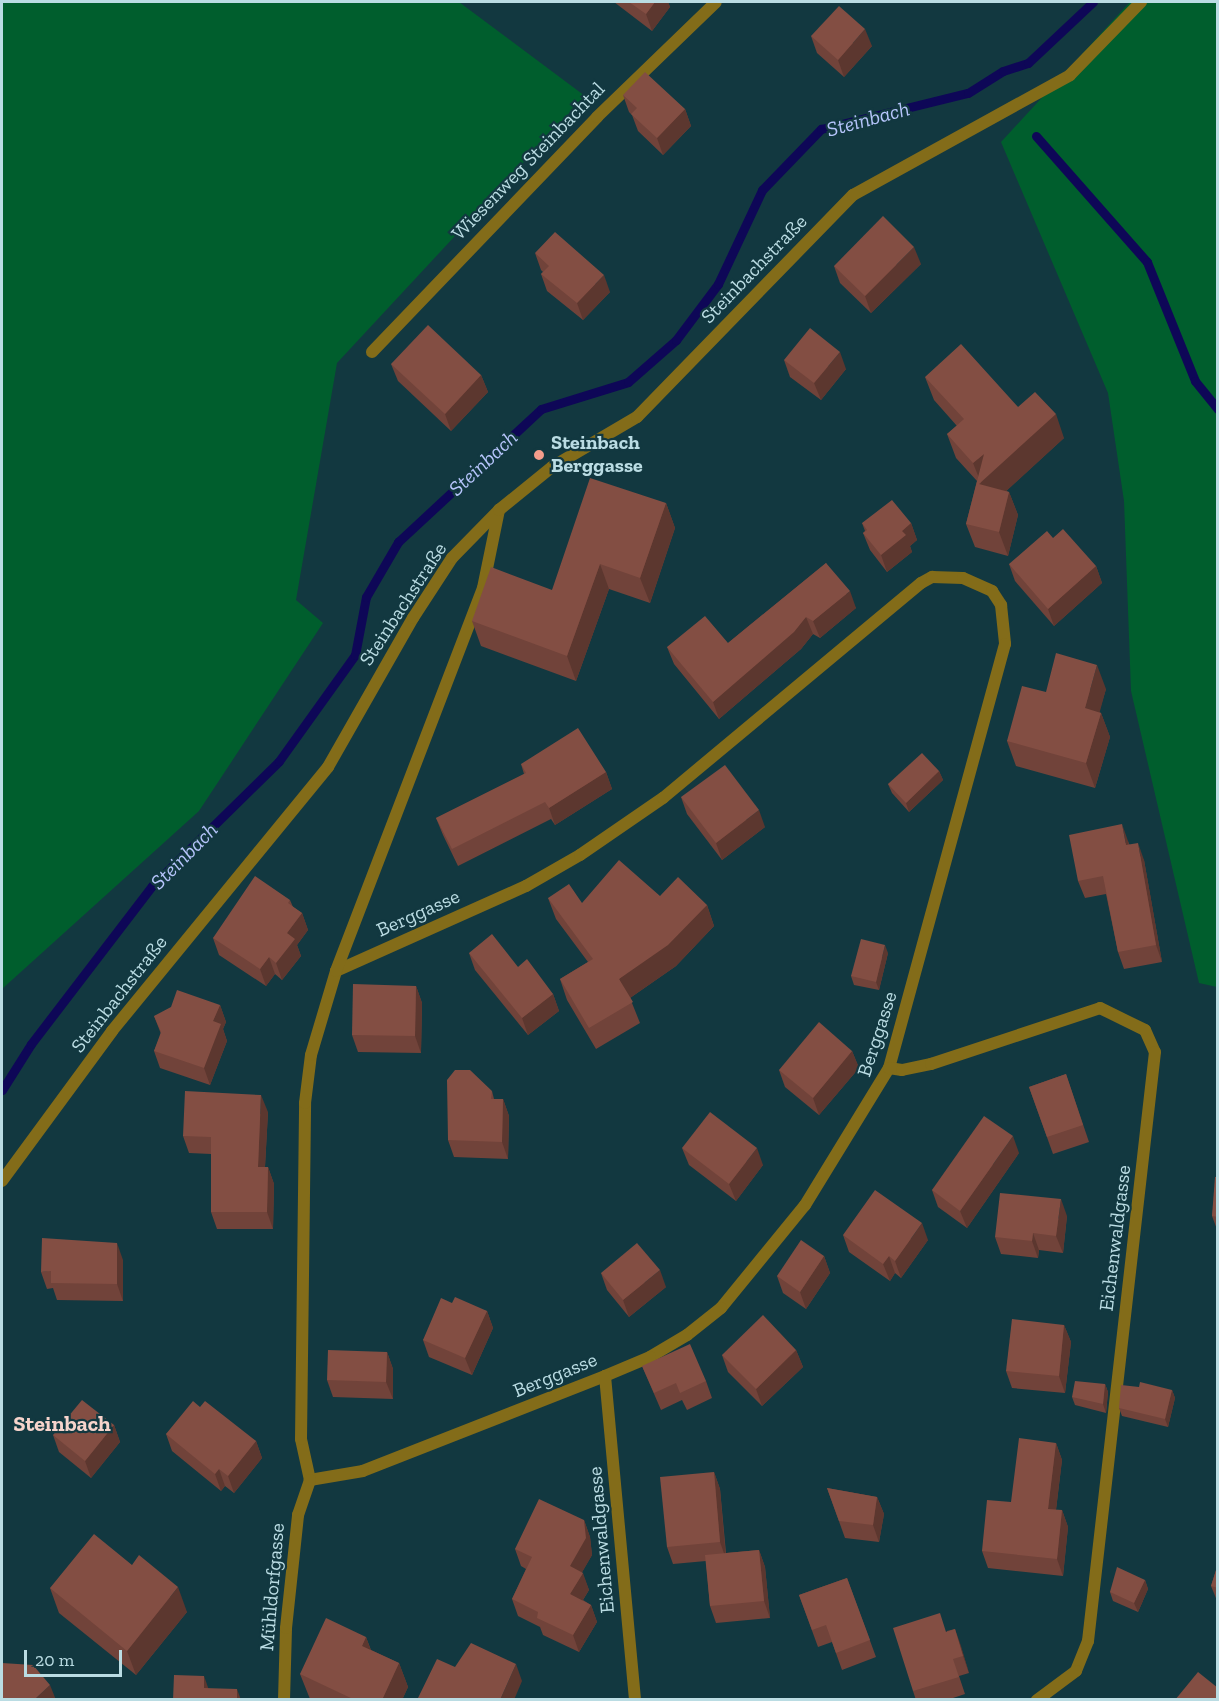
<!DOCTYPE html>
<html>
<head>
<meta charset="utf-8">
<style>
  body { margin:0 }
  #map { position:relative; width:1219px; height:1701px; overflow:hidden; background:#123840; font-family:"Zilla Slab",serif }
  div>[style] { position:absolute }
  .green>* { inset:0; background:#005e2d }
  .stream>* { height:9px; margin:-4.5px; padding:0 4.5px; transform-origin:4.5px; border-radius:4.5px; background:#0e0757 }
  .service>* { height:12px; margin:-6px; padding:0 6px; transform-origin:6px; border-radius:6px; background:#836c19 }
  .minor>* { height:12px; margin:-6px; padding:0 6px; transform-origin:6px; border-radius:6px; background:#836c19 }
  .tertiary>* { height:12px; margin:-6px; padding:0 6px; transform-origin:6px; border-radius:6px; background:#836c19 }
  .wall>* { inset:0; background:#71433a }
  .shaded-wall>* { inset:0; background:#5c372f }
  .building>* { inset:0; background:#834e43 }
  .dots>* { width:16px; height:16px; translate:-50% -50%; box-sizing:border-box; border:3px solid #123840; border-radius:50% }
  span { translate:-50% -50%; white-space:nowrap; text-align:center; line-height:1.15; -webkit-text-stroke:4.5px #123840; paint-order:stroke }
  .street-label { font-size:20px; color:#badce3 }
  .poi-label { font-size:20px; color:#badce3; font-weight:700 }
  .left { translate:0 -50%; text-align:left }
  .water-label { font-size:21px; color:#b6c5fb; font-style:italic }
  .quarter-label { font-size:22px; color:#f6d4cc; font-weight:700 }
  .frame { position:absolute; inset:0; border:3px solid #badce3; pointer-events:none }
  .scale { position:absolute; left:24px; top:1650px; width:98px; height:27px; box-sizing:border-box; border:3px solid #badce3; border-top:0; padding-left:8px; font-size:18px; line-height:21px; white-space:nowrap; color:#badce3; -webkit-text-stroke:4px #123840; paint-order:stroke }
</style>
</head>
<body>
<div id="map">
  <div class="green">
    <i style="clip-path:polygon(2px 2px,459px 2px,585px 96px,337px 363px,296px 600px,323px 623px,199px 811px,2px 989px)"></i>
    <i style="clip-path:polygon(1130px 2px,1217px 2px,1217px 987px,1199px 983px,1131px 691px,1124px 501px,1108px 393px,1001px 142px)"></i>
  </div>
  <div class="stream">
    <i style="left:1036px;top:136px;width:168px;rotate:48.6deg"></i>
    <i style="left:1147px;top:262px;width:128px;rotate:68deg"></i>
    <i style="left:1195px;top:381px;width:36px;rotate:51deg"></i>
    <i style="left:2px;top:1090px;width:54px;rotate:-57.8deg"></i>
    <i style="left:31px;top:1044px;width:199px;rotate:-52.6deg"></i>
    <i style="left:152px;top:886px;width:178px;rotate:-44.5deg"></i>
    <i style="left:279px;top:761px;width:130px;rotate:-54.4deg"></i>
    <i style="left:355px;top:655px;width:59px;rotate:-79.3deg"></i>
    <i style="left:366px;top:597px;width:64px;rotate:-59.8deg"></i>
    <i style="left:398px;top:542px;width:195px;rotate:-42.9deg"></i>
    <i style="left:541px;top:409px;width:91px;rotate:-17.2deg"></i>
    <i style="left:628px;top:382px;width:64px;rotate:-41.2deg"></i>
    <i style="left:676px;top:340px;width:70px;rotate:-53.1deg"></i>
    <i style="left:718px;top:284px;width:104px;rotate:-64.9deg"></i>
    <i style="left:762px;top:190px;width:85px;rotate:-46deg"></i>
    <i style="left:821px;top:129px;width:151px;rotate:-13.8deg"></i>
    <i style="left:968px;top:93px;width:41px;rotate:-32.2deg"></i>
    <i style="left:1003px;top:71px;width:26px;rotate:-18deg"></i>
    <i style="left:1028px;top:63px;width:89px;rotate:-43.2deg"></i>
  </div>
  <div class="service">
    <i style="left:372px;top:352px;width:325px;rotate:-46.2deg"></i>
  </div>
  <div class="minor">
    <i style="left:597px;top:117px;width:165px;rotate:-44deg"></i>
    <i style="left:336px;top:971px;width:208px;rotate:-24.1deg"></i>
    <i style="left:526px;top:886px;width:62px;rotate:-29.9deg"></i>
    <i style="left:580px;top:855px;width:101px;rotate:-34.5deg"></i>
    <i style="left:663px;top:798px;width:336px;rotate:-39.8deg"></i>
    <i style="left:921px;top:583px;width:13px;rotate:-29deg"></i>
    <i style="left:932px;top:577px;width:31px;rotate:2deg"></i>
    <i style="left:963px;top:578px;width:32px;rotate:24deg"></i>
    <i style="left:992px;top:591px;width:17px;rotate:57deg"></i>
    <i style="left:1001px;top:605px;width:39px;rotate:84deg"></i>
    <i style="left:1005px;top:644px;width:440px;rotate:105.3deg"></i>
    <i style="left:889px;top:1068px;width:161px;rotate:121.5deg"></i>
    <i style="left:805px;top:1205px;width:133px;rotate:129.2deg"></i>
    <i style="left:721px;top:1308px;width:43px;rotate:141.5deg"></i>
    <i style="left:687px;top:1335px;width:43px;rotate:149.3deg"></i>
    <i style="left:650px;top:1357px;width:49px;rotate:157.1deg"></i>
    <i style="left:605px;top:1376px;width:260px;rotate:158.6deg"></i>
    <i style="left:363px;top:1471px;width:54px;rotate:170.4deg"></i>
    <i style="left:310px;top:1480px;width:42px;rotate:-102.4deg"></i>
    <i style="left:301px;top:1439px;width:336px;rotate:-89.3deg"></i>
    <i style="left:305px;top:1103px;width:48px;rotate:-82.9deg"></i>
    <i style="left:311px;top:1055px;width:88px;rotate:-73.4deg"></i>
    <i style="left:336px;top:971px;width:410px;rotate:-69deg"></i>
    <i style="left:483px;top:588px;width:80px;rotate:-78.4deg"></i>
    <i style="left:889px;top:1068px;width:13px;rotate:9deg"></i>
    <i style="left:902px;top:1070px;width:30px;rotate:-12deg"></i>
    <i style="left:931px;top:1064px;width:178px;rotate:-18.3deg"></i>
    <i style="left:1100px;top:1008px;width:50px;rotate:26.1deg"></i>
    <i style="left:1145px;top:1030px;width:24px;rotate:66deg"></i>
    <i style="left:1155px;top:1052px;width:593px;rotate:96.49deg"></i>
    <i style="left:1088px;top:1641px;width:32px;rotate:112deg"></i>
    <i style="left:1076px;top:1671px;width:49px;rotate:143.4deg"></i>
    <i style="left:605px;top:1376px;width:325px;rotate:84.7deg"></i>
    <i style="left:284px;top:1700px;width:72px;rotate:-88.4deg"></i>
    <i style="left:286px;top:1628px;width:114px;rotate:-83.9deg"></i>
    <i style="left:298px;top:1515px;width:37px;rotate:-71deg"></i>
  </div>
  <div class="tertiary">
    <i style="left:2px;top:1181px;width:186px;rotate:-53.7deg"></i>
    <i style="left:112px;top:1031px;width:341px;rotate:-50.7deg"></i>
    <i style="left:328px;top:767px;width:172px;rotate:-60.3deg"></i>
    <i style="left:413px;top:618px;width:72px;rotate:-57deg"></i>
    <i style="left:452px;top:558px;width:67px;rotate:-45.6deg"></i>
    <i style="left:499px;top:510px;width:68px;rotate:-39.1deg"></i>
    <i style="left:552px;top:467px;width:99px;rotate:-30.5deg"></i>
    <i style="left:637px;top:417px;width:310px;rotate:-45.8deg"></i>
    <i style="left:853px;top:195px;width:248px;rotate:-28.9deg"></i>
    <i style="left:1070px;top:75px;width:102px;rotate:-45.8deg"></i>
  </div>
  <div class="wall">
    <i style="clip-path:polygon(614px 2px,668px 2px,670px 7px,652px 31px)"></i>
    <i style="clip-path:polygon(811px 36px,872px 46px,844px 77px,817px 53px)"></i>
    <i style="clip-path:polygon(623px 95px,685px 109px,691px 126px,663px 155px,638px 131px,632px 115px,629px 112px)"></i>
    <i style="clip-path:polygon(535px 253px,610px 292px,583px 320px,547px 291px,541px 274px,543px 272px,541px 270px)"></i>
    <i style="clip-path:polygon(921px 264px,871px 313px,840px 283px,834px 266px)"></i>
    <i style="clip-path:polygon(784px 360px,846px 369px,821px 400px,790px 377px)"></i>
    <i style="clip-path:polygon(391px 364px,481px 375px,488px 392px,451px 431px,398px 381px)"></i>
    <i style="clip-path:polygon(925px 377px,1018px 407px,1064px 438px,1006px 491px,1009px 492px,1018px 515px,1008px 556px,975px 547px,966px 524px,977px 481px,956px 458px,947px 434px,957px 426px,934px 400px)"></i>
    <i style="clip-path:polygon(666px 503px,675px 528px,650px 603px,609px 589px,576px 681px,481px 646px,472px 621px,552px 590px)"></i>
    <i style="clip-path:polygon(862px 523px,911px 523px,917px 540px,910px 546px,912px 552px,887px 572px,870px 550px,863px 533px,865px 531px)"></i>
    <i style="clip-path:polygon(826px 563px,856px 608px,820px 638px,813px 634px,801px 649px,719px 719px,674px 664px,667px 647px,728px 643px)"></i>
    <i style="clip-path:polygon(1009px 564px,1096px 566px,1102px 583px,1054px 626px,1015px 581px)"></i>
    <i style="clip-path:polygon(1106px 689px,1099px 712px,1101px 713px,1110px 737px,1095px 788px,1016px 766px,1007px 741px,1046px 692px)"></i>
    <i style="clip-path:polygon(521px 764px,606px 772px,612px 789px,555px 825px,551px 819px,458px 866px,443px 835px,436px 818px,524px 774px)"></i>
    <i style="clip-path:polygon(939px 771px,943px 780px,909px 812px,892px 793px,888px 784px)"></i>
    <i style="clip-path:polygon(681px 797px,765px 827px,722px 860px,687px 814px)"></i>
    <i style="clip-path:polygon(1128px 841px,1129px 844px,1144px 860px,1162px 962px,1124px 969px,1118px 952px,1106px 894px,1085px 898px,1078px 881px)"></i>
    <i style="clip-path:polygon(660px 896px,707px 905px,714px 926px,676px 966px,630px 998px,640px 1023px,596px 1049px,567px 1000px,560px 979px,588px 962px,556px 919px,548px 898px,582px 903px)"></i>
    <i style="clip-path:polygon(290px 900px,293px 907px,302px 913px,308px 930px,297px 945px,301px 956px,282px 980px,275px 974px,266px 986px,219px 955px,213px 938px)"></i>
    <i style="clip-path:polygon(469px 953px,518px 967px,553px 994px,559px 1011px,528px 1035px,475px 970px)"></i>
    <i style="clip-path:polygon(888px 953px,879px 990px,854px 985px,851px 976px)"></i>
    <i style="clip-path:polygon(416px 986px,422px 1003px,421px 1053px,358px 1052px,352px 1035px)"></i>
    <i style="clip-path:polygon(220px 1005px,226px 1022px,223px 1029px,227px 1041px,210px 1085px,160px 1068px,154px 1051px,161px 1034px,154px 1016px)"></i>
    <i style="clip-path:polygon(852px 1051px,859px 1068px,819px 1115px,785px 1087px,779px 1070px)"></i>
    <i style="clip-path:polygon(1066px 1074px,1089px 1142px,1053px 1154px,1029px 1087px)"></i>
    <i style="clip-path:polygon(492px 1091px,494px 1099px,503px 1099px,509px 1116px,508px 1159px,454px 1157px,448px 1140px)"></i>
    <i style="clip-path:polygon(268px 1112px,265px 1167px,268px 1167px,274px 1184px,273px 1229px,217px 1229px,211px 1212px,211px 1154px,189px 1153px,183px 1136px)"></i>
    <i style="clip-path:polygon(682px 1148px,763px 1165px,736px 1201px,689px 1165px)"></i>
    <i style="clip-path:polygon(1019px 1153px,967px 1228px,938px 1207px,932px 1190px)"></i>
    <i style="clip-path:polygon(1218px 1177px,1218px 1232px,1212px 1216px)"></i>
    <i style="clip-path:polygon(1067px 1216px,1063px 1253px,1039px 1250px,1038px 1258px,1001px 1254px,995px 1237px)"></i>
    <i style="clip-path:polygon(843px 1235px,928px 1240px,901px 1278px,895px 1273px,890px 1281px,849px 1252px)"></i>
    <i style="clip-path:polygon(824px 1256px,830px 1273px,806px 1309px,783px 1293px,777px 1276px)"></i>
    <i style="clip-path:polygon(123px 1260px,123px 1301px,57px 1300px,53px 1288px,47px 1289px,41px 1272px)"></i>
    <i style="clip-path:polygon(601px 1273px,666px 1287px,629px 1317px,607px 1290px)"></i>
    <i style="clip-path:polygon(452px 1303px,487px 1311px,493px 1328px,472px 1375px,429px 1357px,423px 1340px)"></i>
    <i style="clip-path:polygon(1064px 1325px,1071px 1342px,1065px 1393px,1012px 1388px,1006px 1371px)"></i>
    <i style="clip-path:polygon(796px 1350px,803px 1367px,762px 1406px,728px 1372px,722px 1355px)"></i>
    <i style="clip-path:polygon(387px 1352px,393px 1369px,393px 1399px,333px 1397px,327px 1380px)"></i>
    <i style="clip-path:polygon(642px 1366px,706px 1381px,712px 1398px,687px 1410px,682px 1400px,661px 1410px)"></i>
    <i style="clip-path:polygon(1105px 1384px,1108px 1392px,1106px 1413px,1075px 1405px,1072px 1397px)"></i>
    <i style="clip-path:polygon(1172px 1390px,1175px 1398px,1168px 1427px,1122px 1416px,1119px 1408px)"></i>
    <i style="clip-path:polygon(200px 1407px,256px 1441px,262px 1458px,234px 1493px,225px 1486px,221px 1491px,172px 1451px,166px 1434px)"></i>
    <i style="clip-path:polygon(114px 1425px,120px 1442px,91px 1478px,59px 1452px,53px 1435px)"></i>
    <i style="clip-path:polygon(1056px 1443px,1062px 1460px,1056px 1510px,1062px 1510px,1068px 1527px,1063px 1576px,988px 1568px,982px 1551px,1011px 1502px)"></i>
    <i style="clip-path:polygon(714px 1472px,720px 1489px,726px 1553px,759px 1550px,765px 1567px,770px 1618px,716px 1623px,710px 1606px,706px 1561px,673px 1564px,667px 1547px)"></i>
    <i style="clip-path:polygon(827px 1488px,877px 1497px,884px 1514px,879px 1542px,845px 1538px)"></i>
    <i style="clip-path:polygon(584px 1520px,590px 1537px,592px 1555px,582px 1572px,589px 1590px,583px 1600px,591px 1605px,597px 1622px,579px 1652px,543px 1635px,540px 1627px,518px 1616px,512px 1599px,526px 1569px,521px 1566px,515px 1549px)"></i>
    <i style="clip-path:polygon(1218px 1564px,1218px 1603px,1211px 1586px)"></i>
    <i style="clip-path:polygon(132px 1565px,187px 1612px,136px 1675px,59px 1613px,50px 1588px)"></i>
    <i style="clip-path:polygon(847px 1578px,876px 1657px,842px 1670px,832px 1642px,818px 1647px,799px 1595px)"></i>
    <i style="clip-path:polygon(1145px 1580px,1148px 1589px,1138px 1612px,1113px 1601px,1110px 1592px)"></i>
    <i style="clip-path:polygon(955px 1629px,969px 1673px,959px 1676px,965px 1694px,947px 1700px,916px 1700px,913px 1691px,947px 1631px)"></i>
    <i style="clip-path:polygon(366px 1637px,371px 1650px,399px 1663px,408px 1687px,402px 1700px,310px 1699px,300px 1674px)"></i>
  </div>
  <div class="shaded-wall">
    <i style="clip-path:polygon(655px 2px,668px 2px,670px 7px,652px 31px,646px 14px)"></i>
    <i style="clip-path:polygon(865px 29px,872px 46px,844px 77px,838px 60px)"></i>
    <i style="clip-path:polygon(685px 109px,691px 126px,663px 155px,657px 138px)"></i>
    <i style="clip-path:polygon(914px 247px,921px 264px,871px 313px,865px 296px)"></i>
    <i style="clip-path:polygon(604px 275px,610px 292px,583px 320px,577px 303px)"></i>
    <i style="clip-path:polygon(840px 352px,846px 369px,821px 400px,814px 383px)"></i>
    <i style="clip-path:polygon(481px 375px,488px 392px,451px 431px,445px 414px)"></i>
    <i style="clip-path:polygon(1056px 414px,1064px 438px,988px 508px,979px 484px,981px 483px,973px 463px,984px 454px)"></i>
    <i style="clip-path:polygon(1009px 492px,1018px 515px,1008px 556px,999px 532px)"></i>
    <i style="clip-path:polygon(666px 503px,675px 528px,650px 603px,640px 578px)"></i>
    <i style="clip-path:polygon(911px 523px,917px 540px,910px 546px,912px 552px,887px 572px,881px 555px,902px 531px)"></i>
    <i style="clip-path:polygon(600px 564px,609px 589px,576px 681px,567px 656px)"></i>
    <i style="clip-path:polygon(1096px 566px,1102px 583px,1054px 626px,1048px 609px)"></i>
    <i style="clip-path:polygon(850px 591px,856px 608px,820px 638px,813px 621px)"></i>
    <i style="clip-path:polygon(806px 617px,813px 634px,801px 649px,719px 719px,713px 702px)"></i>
    <i style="clip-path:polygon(1097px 665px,1106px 689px,1094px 733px,1085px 708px)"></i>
    <i style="clip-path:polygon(1101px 713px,1110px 737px,1095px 788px,1086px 763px)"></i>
    <i style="clip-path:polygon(939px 771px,943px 780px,909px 812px,906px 803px)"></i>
    <i style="clip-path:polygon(606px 772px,612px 789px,555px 825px,549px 808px)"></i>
    <i style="clip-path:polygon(759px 810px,765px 827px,722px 860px,716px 843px)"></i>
    <i style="clip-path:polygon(1122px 824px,1128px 841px,1132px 862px,1126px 845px)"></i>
    <i style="clip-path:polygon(1138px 843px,1144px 860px,1162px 962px,1156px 945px)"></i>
    <i style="clip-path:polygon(707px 905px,714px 926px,676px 966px,627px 1000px,619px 979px)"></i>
    <i style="clip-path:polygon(302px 913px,308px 930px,297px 945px,301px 956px,282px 980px,276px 963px,287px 933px)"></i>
    <i style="clip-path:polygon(885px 945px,888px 953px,879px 990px,876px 982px)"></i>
    <i style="clip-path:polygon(269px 957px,275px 974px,266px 986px,260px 969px)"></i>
    <i style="clip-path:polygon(416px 986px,422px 1003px,421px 1053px,415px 1036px)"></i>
    <i style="clip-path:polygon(553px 994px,559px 1011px,528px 1035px,522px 1018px)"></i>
    <i style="clip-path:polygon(220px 1005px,226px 1022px,223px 1029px,227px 1041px,210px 1085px,204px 1068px,213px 1021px)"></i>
    <i style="clip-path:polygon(852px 1051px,859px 1068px,819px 1115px,813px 1098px)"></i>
    <i style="clip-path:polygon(261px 1095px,268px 1112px,264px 1184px,258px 1167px)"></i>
    <i style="clip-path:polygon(503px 1099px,509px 1116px,508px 1159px,502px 1142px)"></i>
    <i style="clip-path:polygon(1013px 1136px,1019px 1153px,967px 1228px,960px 1211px)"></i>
    <i style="clip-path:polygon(757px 1148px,763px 1165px,736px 1201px,729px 1184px)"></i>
    <i style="clip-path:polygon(268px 1167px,274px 1184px,273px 1229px,267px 1212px)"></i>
    <i style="clip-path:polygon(1061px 1199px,1067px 1216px,1063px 1253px,1056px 1236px)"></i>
    <i style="clip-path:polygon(922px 1223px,928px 1240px,901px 1278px,895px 1261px)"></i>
    <i style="clip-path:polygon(1033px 1233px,1039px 1250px,1038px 1258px,1032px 1241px)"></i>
    <i style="clip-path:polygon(117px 1243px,123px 1260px,123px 1301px,117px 1284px)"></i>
    <i style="clip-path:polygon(824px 1256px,830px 1273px,806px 1309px,800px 1292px)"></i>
    <i style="clip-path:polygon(889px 1256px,895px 1273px,890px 1281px,883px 1264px)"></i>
    <i style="clip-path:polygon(660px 1270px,666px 1287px,629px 1317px,623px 1300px)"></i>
    <i style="clip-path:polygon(487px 1311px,493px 1328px,472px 1375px,465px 1358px)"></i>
    <i style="clip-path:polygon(1064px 1325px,1071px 1342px,1065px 1393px,1059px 1376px)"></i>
    <i style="clip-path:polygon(796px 1350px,803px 1367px,762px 1406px,756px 1389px)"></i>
    <i style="clip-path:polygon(387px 1352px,393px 1369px,393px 1399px,386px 1382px)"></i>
    <i style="clip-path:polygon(1105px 1384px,1108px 1392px,1106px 1413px,1103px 1404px)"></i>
    <i style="clip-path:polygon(1172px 1390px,1175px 1398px,1168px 1427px,1165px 1419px)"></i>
    <i style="clip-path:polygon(114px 1425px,120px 1442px,91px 1478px,85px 1461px)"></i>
    <i style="clip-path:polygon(256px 1441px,262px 1458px,234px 1493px,228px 1476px)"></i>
    <i style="clip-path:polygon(1056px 1443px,1062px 1460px,1054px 1526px,1048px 1509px)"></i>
    <i style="clip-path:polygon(219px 1469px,225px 1486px,221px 1491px,215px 1474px)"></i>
    <i style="clip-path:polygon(714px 1472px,720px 1489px,726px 1559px,720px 1542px)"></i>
    <i style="clip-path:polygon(877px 1497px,884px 1514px,879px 1542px,873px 1525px)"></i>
    <i style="clip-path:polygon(1062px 1510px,1068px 1527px,1063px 1576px,1057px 1559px)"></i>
    <i style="clip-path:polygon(584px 1520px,590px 1537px,592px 1555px,576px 1583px,570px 1566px)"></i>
    <i style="clip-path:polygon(759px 1550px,765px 1567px,770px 1618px,764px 1601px)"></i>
    <i style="clip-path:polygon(583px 1573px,589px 1590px,576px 1611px,570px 1594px)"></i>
    <i style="clip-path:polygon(1145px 1580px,1148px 1589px,1138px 1612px,1134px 1603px)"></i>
    <i style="clip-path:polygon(178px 1587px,187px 1612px,136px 1675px,127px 1651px)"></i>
    <i style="clip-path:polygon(591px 1605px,597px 1622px,579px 1652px,573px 1635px)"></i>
    <i style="clip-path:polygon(955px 1629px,961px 1646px,969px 1673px,963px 1656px)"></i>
    <i style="clip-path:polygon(366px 1637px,375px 1662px,362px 1646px)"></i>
    <i style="clip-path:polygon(399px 1663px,408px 1687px,402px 1700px,382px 1700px)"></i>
    <i style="clip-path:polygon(516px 1664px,522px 1681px,514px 1700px,500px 1700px)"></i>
    <i style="clip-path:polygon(204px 1676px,210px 1693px,204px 1688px)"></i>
    <i style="clip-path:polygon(50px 1685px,56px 1700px,34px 1700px)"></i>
    <i style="clip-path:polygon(237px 1689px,241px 1700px,237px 1700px)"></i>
  </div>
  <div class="building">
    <i style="clip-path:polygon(629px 2px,655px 2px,646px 14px)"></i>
    <i style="clip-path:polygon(839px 6px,865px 29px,838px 60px,811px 36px)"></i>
    <i style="clip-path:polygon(645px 72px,685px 109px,657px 138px,631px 114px,637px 108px,623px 95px)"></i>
    <i style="clip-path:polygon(883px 216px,914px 247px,865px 296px,834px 266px)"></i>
    <i style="clip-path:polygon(555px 232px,604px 275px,577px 303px,541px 274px,549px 266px,535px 253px)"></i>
    <i style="clip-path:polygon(428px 325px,481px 375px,445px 414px,391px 364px)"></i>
    <i style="clip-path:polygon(810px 328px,840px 352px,814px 383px,784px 360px)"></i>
    <i style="clip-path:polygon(961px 344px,1018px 407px,1035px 392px,1056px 414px,979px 484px,1009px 492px,999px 532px,966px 524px,984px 454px,973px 463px,947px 434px,964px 419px,925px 377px)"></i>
    <i style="clip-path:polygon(590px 478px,666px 503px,640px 578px,600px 564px,567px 656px,472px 621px,491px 567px,552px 590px)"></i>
    <i style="clip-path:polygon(892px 500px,911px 523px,902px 531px,906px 535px,881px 555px,863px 533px,867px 530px,862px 523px)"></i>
    <i style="clip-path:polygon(1063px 529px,1096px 566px,1048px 609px,1009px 564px,1047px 531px,1053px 538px)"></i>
    <i style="clip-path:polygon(826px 563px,850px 591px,813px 621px,806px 617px,794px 632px,713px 702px,667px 647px,705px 616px,728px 643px)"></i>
    <i style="clip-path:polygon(1056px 653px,1097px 665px,1085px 708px,1101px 713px,1086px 763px,1007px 741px,1022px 686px,1046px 692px)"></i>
    <i style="clip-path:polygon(578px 728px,606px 772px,549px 808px,545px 802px,452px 849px,436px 818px,526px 773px,521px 764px)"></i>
    <i style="clip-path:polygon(922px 753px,939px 771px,906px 803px,888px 784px)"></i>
    <i style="clip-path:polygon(725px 765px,759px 810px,716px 843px,681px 797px)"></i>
    <i style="clip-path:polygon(1122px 824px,1126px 845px,1138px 843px,1156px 945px,1118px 952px,1103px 876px,1078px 881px,1069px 835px)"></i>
    <i style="clip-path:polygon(619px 860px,660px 896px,678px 877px,707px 905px,668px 945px,619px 979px,633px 1002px,589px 1028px,560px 979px,593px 959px,548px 898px,569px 884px,582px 903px)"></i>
    <i style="clip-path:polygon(255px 876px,290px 900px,288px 903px,302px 913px,287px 933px,295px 939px,276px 963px,269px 957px,260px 969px,213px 938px)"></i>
    <i style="clip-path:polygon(492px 934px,518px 967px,527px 959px,553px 994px,522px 1018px,469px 953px)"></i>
    <i style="clip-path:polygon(861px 939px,885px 945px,876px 982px,851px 976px)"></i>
    <i style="clip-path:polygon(353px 984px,416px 986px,415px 1036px,352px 1035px)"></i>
    <i style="clip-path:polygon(177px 990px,220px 1005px,213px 1021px,221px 1024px,204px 1068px,154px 1051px,161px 1032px,154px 1016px,171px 1007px)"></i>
    <i style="clip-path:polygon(819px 1022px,852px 1051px,813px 1098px,779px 1070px)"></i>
    <i style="clip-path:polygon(455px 1070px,470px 1070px,492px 1091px,491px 1099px,503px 1099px,502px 1142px,448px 1140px,447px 1080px)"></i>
    <i style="clip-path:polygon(1066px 1074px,1083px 1125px,1047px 1137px,1029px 1087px)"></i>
    <i style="clip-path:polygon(185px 1091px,261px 1095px,258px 1167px,268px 1167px,267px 1212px,211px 1212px,211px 1137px,183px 1136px)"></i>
    <i style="clip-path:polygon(710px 1112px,757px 1148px,729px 1184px,682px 1148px)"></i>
    <i style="clip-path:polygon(984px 1116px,1013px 1136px,960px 1211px,932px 1190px)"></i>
    <i style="clip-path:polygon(1215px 1177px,1218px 1177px,1218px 1217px,1212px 1216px)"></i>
    <i style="clip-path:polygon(875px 1190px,922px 1223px,895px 1261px,889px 1256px,883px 1264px,843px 1235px)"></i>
    <i style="clip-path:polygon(1000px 1193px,1061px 1199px,1056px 1236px,1033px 1233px,1032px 1241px,995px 1237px)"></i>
    <i style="clip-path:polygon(42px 1238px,117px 1243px,117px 1284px,51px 1283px,51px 1271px,41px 1272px)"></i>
    <i style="clip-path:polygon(801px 1240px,824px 1256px,800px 1292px,777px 1276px)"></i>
    <i style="clip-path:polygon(637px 1243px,660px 1270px,623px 1300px,601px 1273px)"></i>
    <i style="clip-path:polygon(455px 1297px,487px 1311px,465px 1358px,423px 1340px,441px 1298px,452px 1303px)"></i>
    <i style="clip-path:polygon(763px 1315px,796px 1350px,756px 1389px,722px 1355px)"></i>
    <i style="clip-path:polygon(1012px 1319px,1064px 1325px,1059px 1376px,1006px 1371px)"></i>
    <i style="clip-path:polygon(690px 1344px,706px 1381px,680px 1393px,676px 1383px,654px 1393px,642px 1366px)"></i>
    <i style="clip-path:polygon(328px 1350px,387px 1352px,386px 1382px,327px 1380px)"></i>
    <i style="clip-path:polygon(1075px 1381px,1105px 1384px,1103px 1404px,1072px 1397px)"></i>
    <i style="clip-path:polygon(1140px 1382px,1172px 1390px,1165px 1419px,1119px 1408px,1121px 1385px,1139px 1387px)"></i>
    <i style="clip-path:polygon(1218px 1383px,1218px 1404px,1216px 1404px)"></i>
    <i style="clip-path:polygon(82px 1400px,114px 1425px,85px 1461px,53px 1435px)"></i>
    <i style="clip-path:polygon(193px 1401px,200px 1407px,205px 1401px,256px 1441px,228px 1476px,219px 1469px,215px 1474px,166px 1434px)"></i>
    <i style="clip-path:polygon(1019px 1438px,1056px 1443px,1048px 1509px,1062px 1510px,1057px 1559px,982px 1551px,987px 1500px,1011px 1502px)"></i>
    <i style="clip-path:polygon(714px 1472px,720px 1542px,667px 1547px,660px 1477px)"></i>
    <i style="clip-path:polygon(827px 1488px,877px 1497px,873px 1525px,839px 1521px)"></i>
    <i style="clip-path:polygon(539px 1499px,584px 1520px,586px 1538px,570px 1566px,583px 1573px,570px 1594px,591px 1605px,573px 1635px,537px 1618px,538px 1612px,512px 1599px,532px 1557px,515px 1549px)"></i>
    <i style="clip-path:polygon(94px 1534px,132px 1565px,139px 1555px,178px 1587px,127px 1651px,50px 1588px)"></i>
    <i style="clip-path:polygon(759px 1550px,764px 1601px,710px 1606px,705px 1555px)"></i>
    <i style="clip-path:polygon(1218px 1564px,1218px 1588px,1211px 1586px)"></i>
    <i style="clip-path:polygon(1117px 1567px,1145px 1580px,1134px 1603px,1110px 1592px)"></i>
    <i style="clip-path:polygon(847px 1578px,870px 1640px,836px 1653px,826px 1625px,812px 1630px,799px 1595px)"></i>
    <i style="clip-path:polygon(940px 1613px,946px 1632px,955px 1629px,963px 1656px,953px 1659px,959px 1677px,913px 1691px,893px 1628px)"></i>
    <i style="clip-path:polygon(326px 1618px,366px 1637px,362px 1646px,399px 1663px,382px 1700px,355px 1700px,300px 1674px)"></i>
    <i style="clip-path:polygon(471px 1643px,516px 1664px,500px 1700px,422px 1700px,418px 1698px,437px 1659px,455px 1667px)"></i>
    <i style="clip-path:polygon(2px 1663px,33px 1665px,50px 1685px,34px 1700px,2px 1700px)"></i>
    <i style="clip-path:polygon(1198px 1672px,1218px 1688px,1218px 1700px,1175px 1700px)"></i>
    <i style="clip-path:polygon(174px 1675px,204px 1676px,204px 1688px,237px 1689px,237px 1700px,173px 1700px)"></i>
  </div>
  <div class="dots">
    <i style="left:539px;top:455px;background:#f49d8b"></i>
  </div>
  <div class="street-label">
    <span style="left:528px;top:161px;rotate:-46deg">Wiesenweg Steinbachtal</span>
    <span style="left:754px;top:269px;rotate:-46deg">Steinbachstraße</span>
    <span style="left:403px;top:604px;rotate:-57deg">Steinbachstraße</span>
    <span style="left:418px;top:913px;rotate:-24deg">Berggasse</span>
    <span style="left:119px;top:994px;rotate:-52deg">Steinbachstraße</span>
    <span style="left:877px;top:1034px;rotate:-72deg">Berggasse</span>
    <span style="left:1115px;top:1238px;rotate:-83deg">Eichenwaldgasse</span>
    <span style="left:555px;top:1375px;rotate:-22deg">Berggasse</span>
    <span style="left:601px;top:1540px;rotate:-95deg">Eichenwaldgasse</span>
    <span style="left:272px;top:1587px;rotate:-85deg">Mühldorfgasse</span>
  </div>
  <div class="poi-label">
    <span class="left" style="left:551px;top:454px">Steinbach<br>Berggasse</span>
  </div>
  <div class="water-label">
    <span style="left:868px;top:119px;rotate:-15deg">Steinbach</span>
    <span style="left:483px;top:463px;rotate:-43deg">Steinbach</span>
    <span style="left:184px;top:856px;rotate:-45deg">Steinbach</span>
  </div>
  <div class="quarter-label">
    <span style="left:62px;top:1424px">Steinbach</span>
  </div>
  <div class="frame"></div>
  <div class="scale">20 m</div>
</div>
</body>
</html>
